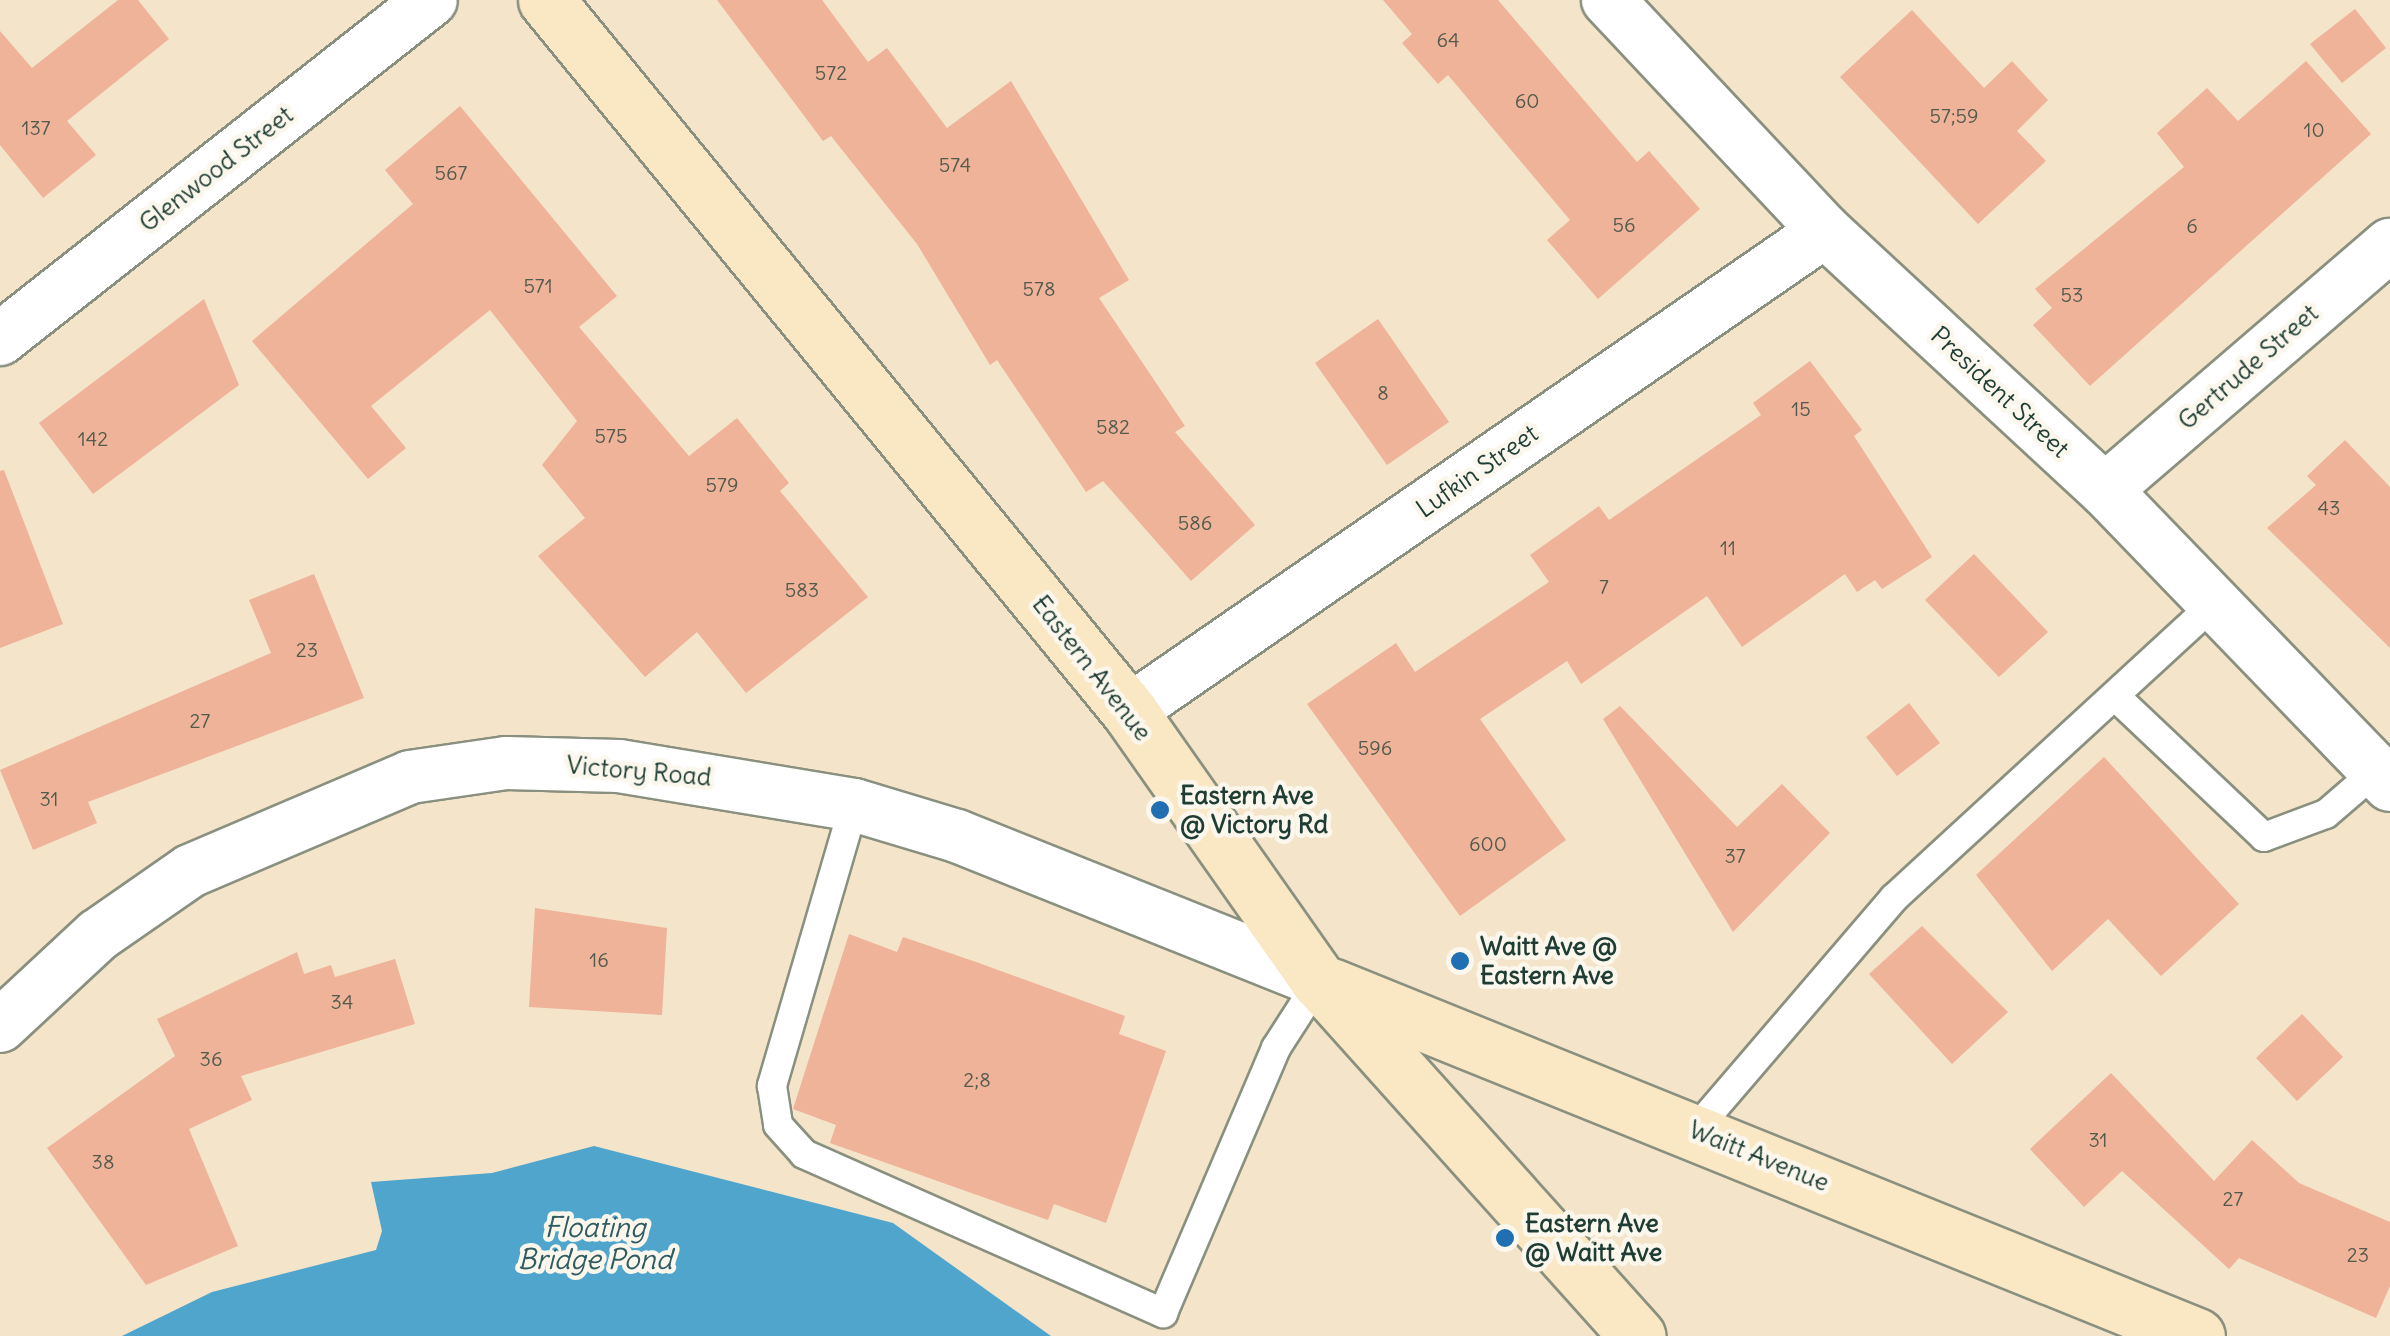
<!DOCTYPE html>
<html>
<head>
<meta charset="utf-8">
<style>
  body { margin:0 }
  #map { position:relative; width:2390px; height:1336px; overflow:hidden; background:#f4e4ca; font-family:Delius,sans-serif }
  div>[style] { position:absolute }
  .water>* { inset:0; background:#50a5cc }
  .building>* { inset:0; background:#eeb398 }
  .roads { filter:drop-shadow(2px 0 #8a907f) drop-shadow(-2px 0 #8a907f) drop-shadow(0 2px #8a907f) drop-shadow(0 -2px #8a907f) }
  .lane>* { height:28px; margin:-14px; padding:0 14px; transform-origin:14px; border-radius:14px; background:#fff }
  .street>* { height:52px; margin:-26px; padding:0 26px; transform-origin:26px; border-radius:26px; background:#fff }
  .secondary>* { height:55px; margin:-27.5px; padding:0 27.5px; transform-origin:27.5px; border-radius:27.5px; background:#fae7c3 }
  .dots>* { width:28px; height:28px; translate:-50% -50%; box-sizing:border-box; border:5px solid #fbf7ec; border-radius:50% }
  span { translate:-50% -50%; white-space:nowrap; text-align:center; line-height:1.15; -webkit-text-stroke:9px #fbf7ec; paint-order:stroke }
  .number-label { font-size:20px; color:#535a4d }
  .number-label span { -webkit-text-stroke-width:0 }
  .street-label { font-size:25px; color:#1f3d34 }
  .poi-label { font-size:25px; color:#1f3d34; font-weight:700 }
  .left { translate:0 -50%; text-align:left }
  .water-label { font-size:28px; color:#2e5c62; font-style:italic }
</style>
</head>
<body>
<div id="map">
  <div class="water">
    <i style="clip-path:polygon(594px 1146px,893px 1223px,1051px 1336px,122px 1336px,212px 1292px,376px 1250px,382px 1231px,371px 1182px,492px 1173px)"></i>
  </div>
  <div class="building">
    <i style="clip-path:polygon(118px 0,138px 0,169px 39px,67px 121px,96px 155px,43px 198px,0 145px,0 31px,32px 68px)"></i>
    <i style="clip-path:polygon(717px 0,822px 0,868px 62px,887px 48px,947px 128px,1011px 81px,1129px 280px,1099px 298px,1185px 426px,1175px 432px,1255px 525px,1191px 581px,1103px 481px,1086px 492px,997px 360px,990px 365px,917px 244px,831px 136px,823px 141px)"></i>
    <i style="clip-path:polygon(1383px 0,1498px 0,1637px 162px,1649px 151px,1700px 209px,1598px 299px,1547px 240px,1570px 220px,1448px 75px,1438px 84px,1402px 43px,1412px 34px)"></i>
    <i style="clip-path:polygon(2355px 9px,2386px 48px,2342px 83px,2310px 44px)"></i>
    <i style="clip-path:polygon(1912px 10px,1984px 88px,2012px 61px,2048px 100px,2017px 131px,2046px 161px,1978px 224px,1840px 77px)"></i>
    <i style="clip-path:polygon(2306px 61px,2371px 134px,2090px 386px,2033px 325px,2052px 308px,2035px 289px,2184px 167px,2157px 133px,2207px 88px,2238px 121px)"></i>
    <i style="clip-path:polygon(460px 106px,617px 296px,579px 327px,689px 456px,737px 418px,789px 483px,780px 491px,868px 597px,746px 693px,697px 632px,645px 677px,538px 556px,585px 518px,542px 465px,577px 421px,490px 310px,371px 406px,406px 448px,368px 479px,252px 341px,413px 204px,385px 170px)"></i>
    <i style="clip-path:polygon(204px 299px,239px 385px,93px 494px,39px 423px)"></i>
    <i style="clip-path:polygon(1378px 319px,1449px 422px,1387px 465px,1315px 363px)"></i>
    <i style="clip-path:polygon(1810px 361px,1862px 430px,1854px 436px,1932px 557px,1882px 589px,1875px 580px,1857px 592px,1845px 574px,1742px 647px,1707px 596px,1581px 684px,1567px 661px,1480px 719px,1566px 840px,1460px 916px,1307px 704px,1396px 643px,1415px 672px,1549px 582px,1530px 555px,1599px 506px,1609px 520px,1761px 415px,1753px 403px)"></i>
    <i style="clip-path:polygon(2345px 440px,2390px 487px,2390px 648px,2267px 528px,2316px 485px,2307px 476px)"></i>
    <i style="clip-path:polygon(4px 470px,63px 624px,0 648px,0 471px)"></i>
    <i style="clip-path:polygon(1974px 554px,2048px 632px,1999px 677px,1925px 600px)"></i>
    <i style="clip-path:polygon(314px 574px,364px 698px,88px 802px,97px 823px,33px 850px,0 770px,271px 653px,249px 600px)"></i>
    <i style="clip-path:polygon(1909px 703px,1940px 743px,1897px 776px,1866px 737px)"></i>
    <i style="clip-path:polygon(1620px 706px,1737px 827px,1782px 784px,1830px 833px,1733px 932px,1603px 719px)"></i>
    <i style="clip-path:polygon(2104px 757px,2239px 904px,2161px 976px,2108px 919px,2052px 971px,1976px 875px)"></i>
    <i style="clip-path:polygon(535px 908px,667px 928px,662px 1015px,529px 1007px)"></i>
    <i style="clip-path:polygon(1922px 926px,2008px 1012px,1952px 1064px,1869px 974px)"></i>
    <i style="clip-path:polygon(849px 934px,897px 952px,903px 937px,976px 962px,1125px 1016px,1119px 1034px,1166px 1051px,1106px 1223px,1054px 1204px,1048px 1220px,830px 1143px,836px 1125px,793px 1109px)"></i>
    <i style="clip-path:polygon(297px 952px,304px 974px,331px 965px,335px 977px,395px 959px,415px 1024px,241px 1076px,252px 1100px,189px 1129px,238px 1246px,146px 1285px,47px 1148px,175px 1056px,157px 1019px)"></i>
    <i style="clip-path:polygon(2302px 1014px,2343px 1057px,2297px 1101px,2256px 1058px)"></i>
    <i style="clip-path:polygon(2111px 1073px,2214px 1181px,2252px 1140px,2299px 1183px,2390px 1222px,2390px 1286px,2376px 1318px,2239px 1258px,2229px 1269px,2122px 1171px,2084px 1207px,2030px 1149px)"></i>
  </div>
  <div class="roads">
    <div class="lane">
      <i style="left:2115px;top:696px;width:205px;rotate:43.4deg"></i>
      <i style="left:2264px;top:837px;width:66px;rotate:-20.4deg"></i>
      <i style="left:2326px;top:814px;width:66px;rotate:-40.7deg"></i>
      <i style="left:854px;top:805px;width:293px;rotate:106.3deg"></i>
      <i style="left:772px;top:1086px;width:39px;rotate:81deg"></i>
      <i style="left:778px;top:1125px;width:39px;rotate:48deg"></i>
      <i style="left:804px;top:1154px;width:393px;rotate:23.9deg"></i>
      <i style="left:1163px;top:1313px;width:288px;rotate:-66.9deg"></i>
      <i style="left:1276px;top:1048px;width:80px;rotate:-57.3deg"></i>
      <i style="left:1696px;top:1129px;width:304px;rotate:-49.4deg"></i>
      <i style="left:1894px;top:898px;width:435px;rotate:-42.6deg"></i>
    </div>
    <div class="street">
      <i style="left:1608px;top:0;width:317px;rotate:46.8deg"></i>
      <i style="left:1825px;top:231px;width:381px;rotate:42.8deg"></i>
      <i style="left:2105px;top:490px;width:410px;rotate:46deg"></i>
      <i style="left:0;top:339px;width:548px;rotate:-38.19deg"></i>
      <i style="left:2105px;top:490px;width:376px;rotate:-40.7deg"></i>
      <i style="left:1129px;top:711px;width:845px;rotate:-34.59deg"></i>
      <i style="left:0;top:1026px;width:134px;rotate:-42.9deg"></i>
      <i style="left:98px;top:935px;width:112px;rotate:-34.8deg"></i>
      <i style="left:190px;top:871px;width:239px;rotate:-23.1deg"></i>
      <i style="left:410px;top:777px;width:97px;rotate:-8.3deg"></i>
      <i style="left:506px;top:763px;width:113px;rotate:1.5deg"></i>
      <i style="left:619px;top:766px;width:238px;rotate:9.4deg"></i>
      <i style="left:854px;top:805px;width:108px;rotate:16.8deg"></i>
      <i style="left:957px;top:836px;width:390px;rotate:21.8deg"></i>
    </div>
    <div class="secondary">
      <i style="left:546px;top:0;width:919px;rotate:50.65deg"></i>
      <i style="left:1129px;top:711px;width:330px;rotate:54.9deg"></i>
      <i style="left:1319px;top:981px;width:477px;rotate:48.1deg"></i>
      <i style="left:1331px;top:986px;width:934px;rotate:22.01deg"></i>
    </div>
  </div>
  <div class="dots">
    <i style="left:1160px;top:810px;background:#1f6fb2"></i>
    <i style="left:1460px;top:961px;background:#1f6fb2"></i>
    <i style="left:1505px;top:1238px;background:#1f6fb2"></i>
  </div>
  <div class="number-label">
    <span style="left:1448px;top:39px">64</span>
    <span style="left:831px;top:72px">572</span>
    <span style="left:1527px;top:100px">60</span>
    <span style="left:1954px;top:115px">57;59</span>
    <span style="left:36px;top:127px">137</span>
    <span style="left:2314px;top:129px">10</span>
    <span style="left:955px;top:164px">574</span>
    <span style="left:451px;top:172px">567</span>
    <span style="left:1624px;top:224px">56</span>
    <span style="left:2192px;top:225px">6</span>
    <span style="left:538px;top:285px">571</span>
    <span style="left:1039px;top:288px">578</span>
    <span style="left:2072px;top:294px">53</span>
    <span style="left:1383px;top:392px">8</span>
    <span style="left:1801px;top:408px">15</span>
    <span style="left:1113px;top:426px">582</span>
    <span style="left:611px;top:435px">575</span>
    <span style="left:93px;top:438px">142</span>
    <span style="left:722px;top:484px">579</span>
    <span style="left:2329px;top:507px">43</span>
    <span style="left:1195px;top:522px">586</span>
    <span style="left:1728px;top:547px">11</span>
    <span style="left:1604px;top:586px">7</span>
    <span style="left:802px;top:589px">583</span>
    <span style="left:307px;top:649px">23</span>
    <span style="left:200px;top:720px">27</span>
    <span style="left:1375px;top:747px">596</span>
    <span style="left:49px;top:798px">31</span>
    <span style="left:1488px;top:843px">600</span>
    <span style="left:1735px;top:855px">37</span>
    <span style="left:599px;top:959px">16</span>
    <span style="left:342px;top:1001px">34</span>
    <span style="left:211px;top:1058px">36</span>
    <span style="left:977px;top:1079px">2;8</span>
    <span style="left:2098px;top:1139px">31</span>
    <span style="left:103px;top:1161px">38</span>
    <span style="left:2233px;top:1198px">27</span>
    <span style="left:2358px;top:1254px">23</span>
  </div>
  <div class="street-label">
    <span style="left:216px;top:169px;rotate:-38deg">Glenwood Street</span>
    <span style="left:2248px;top:367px;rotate:-41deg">Gertrude Street</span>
    <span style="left:2000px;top:392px;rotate:43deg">President Street</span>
    <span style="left:1477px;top:471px;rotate:-35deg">Lufkin Street</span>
    <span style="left:1092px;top:668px;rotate:52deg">Eastern Avenue</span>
    <span style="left:639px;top:771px;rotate:5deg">Victory Road</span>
    <span style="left:1759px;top:1156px;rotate:22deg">Waitt Avenue</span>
  </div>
  <div class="poi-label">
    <span class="left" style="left:1180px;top:810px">Eastern Ave<br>@ Victory Rd</span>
    <span class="left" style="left:1480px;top:961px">Waitt Ave @<br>Eastern Ave</span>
    <span class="left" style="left:1525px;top:1238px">Eastern Ave<br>@ Waitt Ave</span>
  </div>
  <div class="water-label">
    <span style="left:595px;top:1243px">Floating<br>Bridge Pond</span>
  </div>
</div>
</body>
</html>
